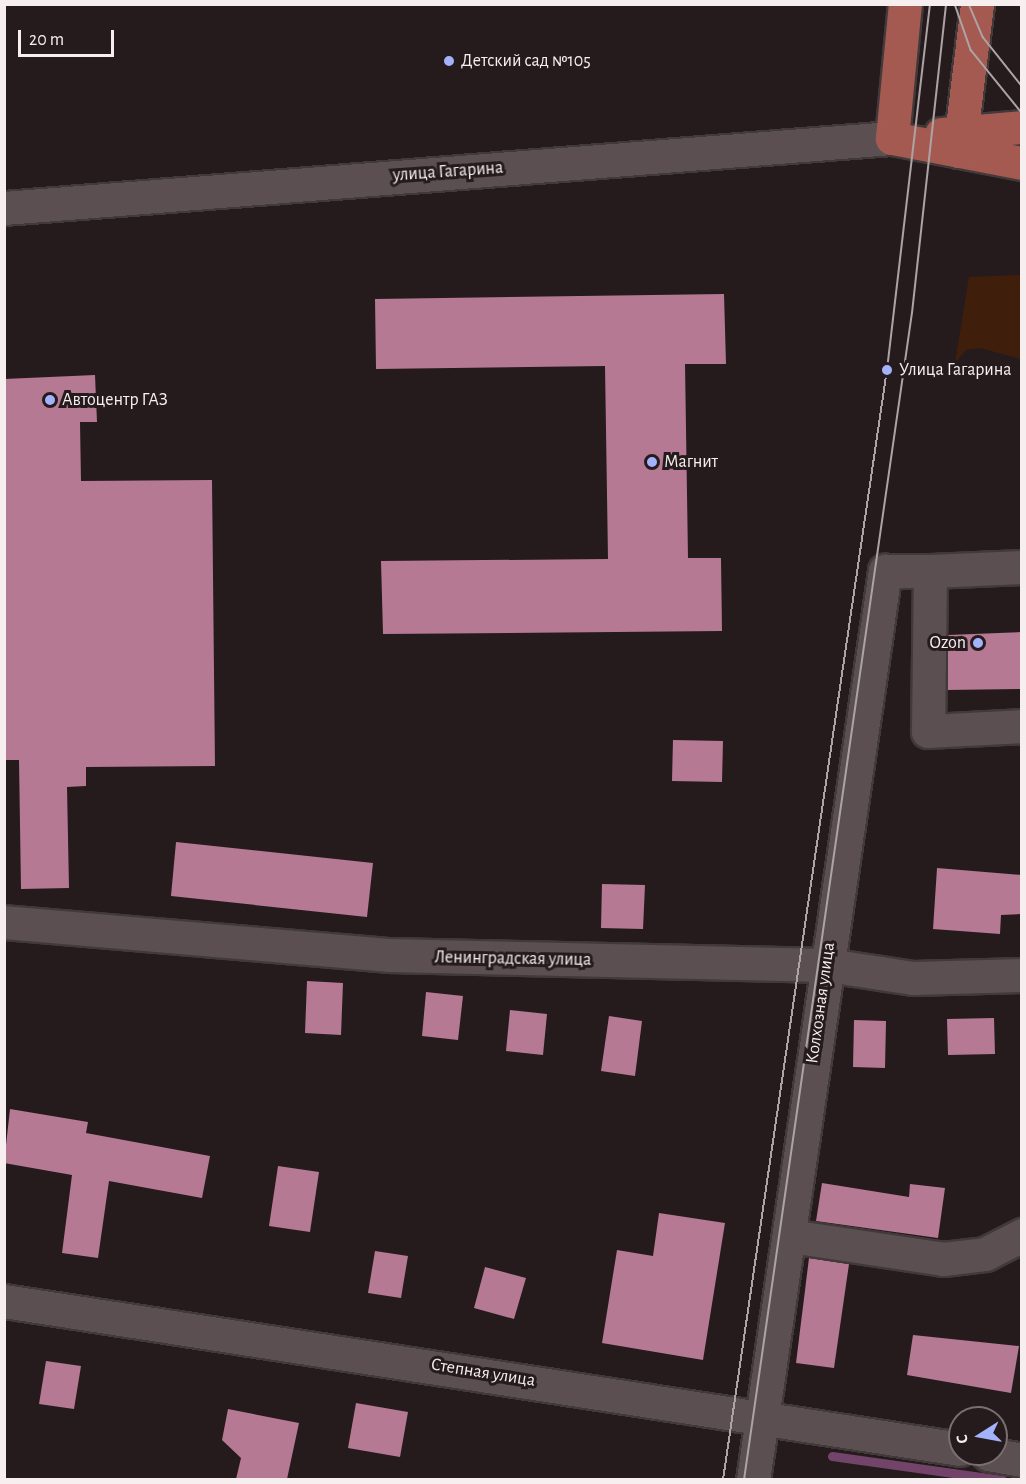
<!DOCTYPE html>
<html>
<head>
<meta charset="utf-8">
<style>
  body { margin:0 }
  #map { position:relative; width:1026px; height:1484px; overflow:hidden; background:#251b1c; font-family:"Alegreya Sans",sans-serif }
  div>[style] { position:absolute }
  .green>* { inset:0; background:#3f1f0b }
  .stream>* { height:9px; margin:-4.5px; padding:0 4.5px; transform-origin:4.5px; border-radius:4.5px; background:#72446a }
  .building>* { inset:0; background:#b67993 }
  .roads { filter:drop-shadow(2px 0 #41393a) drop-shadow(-2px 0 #41393a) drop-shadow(0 2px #41393a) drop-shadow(0 -2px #41393a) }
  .street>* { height:33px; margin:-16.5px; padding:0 16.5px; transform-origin:16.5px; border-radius:16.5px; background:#5c4f51 }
  .secondary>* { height:33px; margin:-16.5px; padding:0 16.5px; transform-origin:16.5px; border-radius:16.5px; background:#5c4f51 }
  .primary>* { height:33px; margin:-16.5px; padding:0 16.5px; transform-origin:16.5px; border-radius:16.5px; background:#a55a51 }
  .tram>* { height:1.5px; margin:-0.75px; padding:0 0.75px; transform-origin:0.75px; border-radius:0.75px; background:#aca3a4 }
  .dots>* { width:16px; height:16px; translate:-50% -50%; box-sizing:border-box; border:3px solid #251b1c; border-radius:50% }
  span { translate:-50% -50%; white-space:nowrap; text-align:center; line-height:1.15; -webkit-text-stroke:6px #251b1c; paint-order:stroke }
  .poi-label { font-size:18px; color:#f6eeef }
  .left { translate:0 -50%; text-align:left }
  .right { translate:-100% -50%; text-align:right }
  .street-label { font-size:18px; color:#f6eeef }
  .frame { position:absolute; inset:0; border:6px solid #f6eeef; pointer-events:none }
  .north { position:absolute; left:948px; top:1406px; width:60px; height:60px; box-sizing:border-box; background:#251b1c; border:2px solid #796f70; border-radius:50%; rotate:259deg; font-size:16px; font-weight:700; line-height:24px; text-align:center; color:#f6eeef }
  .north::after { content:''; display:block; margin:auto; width:21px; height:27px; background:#a4b2fc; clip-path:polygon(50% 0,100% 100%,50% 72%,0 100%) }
  .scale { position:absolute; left:18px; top:30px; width:96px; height:27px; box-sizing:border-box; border:3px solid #f6eeef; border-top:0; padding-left:8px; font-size:18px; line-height:21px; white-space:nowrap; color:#f6eeef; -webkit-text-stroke:4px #251b1c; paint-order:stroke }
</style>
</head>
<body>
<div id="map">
  <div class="green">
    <i style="clip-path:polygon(1021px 275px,1021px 359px,980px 348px,966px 350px,955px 363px,969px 277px)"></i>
  </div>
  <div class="stream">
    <i style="left:832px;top:1456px;width:172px;rotate:8deg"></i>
  </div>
  <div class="building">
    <i style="clip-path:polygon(724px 294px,726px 364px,685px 364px,688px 558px,721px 558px,722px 631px,383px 634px,381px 561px,608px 559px,605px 366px,376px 369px,375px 299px)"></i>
    <i style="clip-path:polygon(95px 375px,97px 422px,80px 422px,81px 481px,212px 480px,215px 766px,86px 767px,86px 786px,67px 787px,69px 888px,21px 889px,19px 760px,4px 760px,4px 379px)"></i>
    <i style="clip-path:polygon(1022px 632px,1022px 689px,947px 690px,948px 635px)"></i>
    <i style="clip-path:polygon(673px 740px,723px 741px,722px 782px,672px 781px)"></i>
    <i style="clip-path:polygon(176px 842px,373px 863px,367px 917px,171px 896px)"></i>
    <i style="clip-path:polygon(937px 868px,1022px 875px,1022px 914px,1001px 915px,1000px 934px,933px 929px)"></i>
    <i style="clip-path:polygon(602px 884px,645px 885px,643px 929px,601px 928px)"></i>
    <i style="clip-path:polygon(307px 981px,343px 983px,341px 1035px,305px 1033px)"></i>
    <i style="clip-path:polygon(426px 992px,463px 996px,458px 1040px,422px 1036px)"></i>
    <i style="clip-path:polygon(510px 1010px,547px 1014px,543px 1055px,506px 1051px)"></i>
    <i style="clip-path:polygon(609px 1016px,642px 1021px,635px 1076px,601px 1071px)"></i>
    <i style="clip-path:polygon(994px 1018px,995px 1054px,948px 1055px,947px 1019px)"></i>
    <i style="clip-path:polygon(854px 1020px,886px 1021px,885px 1068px,853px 1067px)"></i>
    <i style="clip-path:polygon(10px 1109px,88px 1122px,86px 1133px,210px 1156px,202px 1198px,109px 1181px,98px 1258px,62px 1253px,72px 1175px,4px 1163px)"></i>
    <i style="clip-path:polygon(278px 1166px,319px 1172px,310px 1232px,269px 1226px)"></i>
    <i style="clip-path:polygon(822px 1183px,909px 1197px,910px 1184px,945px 1188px,938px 1238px,816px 1221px)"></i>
    <i style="clip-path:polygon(659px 1213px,725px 1223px,703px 1360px,602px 1343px,617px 1250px,653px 1256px)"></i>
    <i style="clip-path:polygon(375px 1251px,408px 1256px,401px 1298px,368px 1293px)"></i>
    <i style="clip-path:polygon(809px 1258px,849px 1264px,834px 1368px,796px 1363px)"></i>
    <i style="clip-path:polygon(485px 1267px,526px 1278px,514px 1319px,474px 1308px)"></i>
    <i style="clip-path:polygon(913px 1335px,1019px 1346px,1011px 1393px,907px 1375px)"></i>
    <i style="clip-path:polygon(46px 1361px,81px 1366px,74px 1409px,39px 1404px)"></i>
    <i style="clip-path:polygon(356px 1403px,408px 1412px,400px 1457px,348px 1448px)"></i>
    <i style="clip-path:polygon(228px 1409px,299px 1423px,287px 1479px,236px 1479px,241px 1458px,222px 1440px)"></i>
  </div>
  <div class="roads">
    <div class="street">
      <i style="left:1022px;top:567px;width:92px;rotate:177.5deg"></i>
      <i style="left:930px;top:571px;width:160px;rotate:90.7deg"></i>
      <i style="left:928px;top:731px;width:94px;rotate:-3deg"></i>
      <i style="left:4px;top:922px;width:386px;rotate:4.9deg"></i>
      <i style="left:389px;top:955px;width:438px;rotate:1.3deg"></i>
      <i style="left:827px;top:965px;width:87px;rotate:8.6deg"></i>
      <i style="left:913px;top:978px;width:109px;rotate:-1.6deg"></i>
      <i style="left:790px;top:1236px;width:155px;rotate:8.5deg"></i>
      <i style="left:943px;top:1259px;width:42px;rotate:-6.8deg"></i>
      <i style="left:985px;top:1254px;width:42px;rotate:-27.2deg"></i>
      <i style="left:753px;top:1480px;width:919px;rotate:-81.74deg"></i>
      <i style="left:885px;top:571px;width:45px"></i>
    </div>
    <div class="secondary">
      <i style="left:4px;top:208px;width:891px;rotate:-4.51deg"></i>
      <i style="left:4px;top:1301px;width:967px;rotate:8.8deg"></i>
      <i style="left:988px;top:1454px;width:35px;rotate:10deg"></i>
    </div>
    <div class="primary">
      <i style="left:941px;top:134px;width:81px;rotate:-4.9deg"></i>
      <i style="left:892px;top:138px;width:135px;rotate:-84.5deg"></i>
      <i style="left:892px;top:138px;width:132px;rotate:10.9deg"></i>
      <i style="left:959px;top:151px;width:148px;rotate:-83deg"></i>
    </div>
  </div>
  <div class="tram">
    <i style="left:955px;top:4px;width:49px;rotate:70.8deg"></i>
    <i style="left:971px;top:50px;width:81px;rotate:51deg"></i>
    <i style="left:969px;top:4px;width:36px;rotate:67deg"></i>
    <i style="left:983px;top:37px;width:63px;rotate:51.5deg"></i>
    <i style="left:723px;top:1480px;width:1122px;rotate:-81.6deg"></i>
    <i style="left:887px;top:370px;width:369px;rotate:-83.3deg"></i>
    <i style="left:744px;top:1480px;width:1179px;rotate:-81.81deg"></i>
    <i style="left:912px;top:313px;width:311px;rotate:-83.7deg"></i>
  </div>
  <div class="dots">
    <i style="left:449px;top:61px;background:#a4b2fc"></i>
    <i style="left:887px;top:370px;background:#a4b2fc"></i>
    <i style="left:50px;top:400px;background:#a4b2fc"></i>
    <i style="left:652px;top:462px;background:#a4b2fc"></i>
    <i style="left:978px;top:643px;background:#a4b2fc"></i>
  </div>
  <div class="poi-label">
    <span class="left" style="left:461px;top:61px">Детский сад №105</span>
    <span class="left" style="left:899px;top:370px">Улица Гагарина</span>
    <span class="left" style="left:62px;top:400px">Автоцентр ГАЗ</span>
    <span class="left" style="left:664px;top:462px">Магнит</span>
    <span class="right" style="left:966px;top:643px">Ozon</span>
  </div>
  <div class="street-label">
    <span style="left:448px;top:172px;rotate:-4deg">улица Гагарина</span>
    <span style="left:513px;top:959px;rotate:1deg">Ленинградская улица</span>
    <span style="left:821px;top:1003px;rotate:-82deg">Колхозная улица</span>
    <span style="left:483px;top:1373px;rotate:9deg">Степная улица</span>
  </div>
  <div class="frame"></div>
  <div class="north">С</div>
  <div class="scale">20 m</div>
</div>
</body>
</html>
